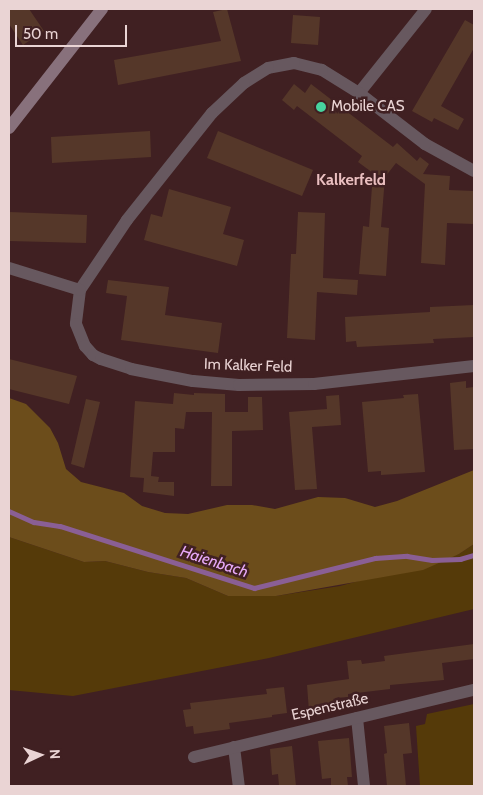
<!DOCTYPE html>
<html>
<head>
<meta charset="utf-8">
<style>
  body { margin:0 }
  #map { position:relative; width:483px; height:795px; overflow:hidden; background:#402022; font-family:Cabin,sans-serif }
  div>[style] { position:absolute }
  .green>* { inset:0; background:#553a09 }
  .forest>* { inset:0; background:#6c4d1b }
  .stream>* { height:4.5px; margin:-2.25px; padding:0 2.25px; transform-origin:2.25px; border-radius:2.25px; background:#8a5f95 }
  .building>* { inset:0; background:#553729 }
  .street>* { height:12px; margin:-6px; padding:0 6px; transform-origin:6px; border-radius:6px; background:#67585f }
  .secondary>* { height:12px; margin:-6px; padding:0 6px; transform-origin:6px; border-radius:6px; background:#88717c }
  .dots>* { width:14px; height:14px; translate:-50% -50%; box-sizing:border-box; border:2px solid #402022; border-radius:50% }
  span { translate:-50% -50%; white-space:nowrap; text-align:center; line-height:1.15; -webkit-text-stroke:5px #402022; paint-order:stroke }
  .poi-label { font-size:15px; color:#ead4d4 }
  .left { translate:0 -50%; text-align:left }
  .street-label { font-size:15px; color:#ead4d4 }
  .neighbourhood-label { font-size:16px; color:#eabfc0; font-weight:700 }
  .water-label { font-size:16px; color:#e7a9f8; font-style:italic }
  .frame { position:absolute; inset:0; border:10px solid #ead4d4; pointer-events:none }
  .north { position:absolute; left:15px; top:730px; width:50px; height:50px; -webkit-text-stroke:4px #402022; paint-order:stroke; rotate:87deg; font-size:14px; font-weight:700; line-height:20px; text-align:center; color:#ead4d4 }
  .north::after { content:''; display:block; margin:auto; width:18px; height:22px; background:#ead4d4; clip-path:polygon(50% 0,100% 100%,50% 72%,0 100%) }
  .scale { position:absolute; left:15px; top:25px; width:112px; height:22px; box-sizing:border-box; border:2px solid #ead4d4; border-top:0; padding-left:6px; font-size:15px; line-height:18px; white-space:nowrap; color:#ead4d4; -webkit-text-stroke:4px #402022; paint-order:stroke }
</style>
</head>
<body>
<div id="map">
  <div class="green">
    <i style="clip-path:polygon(9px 537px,84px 562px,105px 561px,148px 572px,186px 578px,228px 596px,276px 596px,340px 586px,459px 554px,474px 544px,474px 609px,269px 658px,73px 696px,9px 690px)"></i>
    <i style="clip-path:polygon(474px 704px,474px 786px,420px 786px,416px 726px,425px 724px,427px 714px)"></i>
  </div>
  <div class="forest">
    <i style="clip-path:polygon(9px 398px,26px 404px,50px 428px,58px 443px,66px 469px,81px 482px,124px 493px,142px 506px,165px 513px,188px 514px,227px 505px,252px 505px,275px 509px,318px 497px,345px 498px,375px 507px,397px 501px,474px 470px,474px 544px,459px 554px,423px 570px,276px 596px,228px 596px,186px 578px,148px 572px,105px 561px,84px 562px,9px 537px)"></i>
  </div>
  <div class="stream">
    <i style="left:9px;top:511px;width:27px;rotate:24deg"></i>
    <i style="left:34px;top:522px;width:26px;rotate:9deg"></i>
    <i style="left:60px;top:526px;width:204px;rotate:17.7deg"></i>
    <i style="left:254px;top:588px;width:125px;rotate:-13.9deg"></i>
    <i style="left:375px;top:558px;width:32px;rotate:-4deg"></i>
    <i style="left:407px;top:556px;width:25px;rotate:9deg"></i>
    <i style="left:432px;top:560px;width:28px;rotate:-2deg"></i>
    <i style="left:460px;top:559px;width:15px;rotate:-16deg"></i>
  </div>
  <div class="building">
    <i style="clip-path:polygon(9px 9px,29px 9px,44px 31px,23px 45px,9px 24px)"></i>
    <i style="clip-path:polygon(227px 9px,241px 61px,118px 85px,114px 60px,221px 41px,213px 12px)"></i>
    <i style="clip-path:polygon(293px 15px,320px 17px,318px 45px,291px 43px)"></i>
    <i style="clip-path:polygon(465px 20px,474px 25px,474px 48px,441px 106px,464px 119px,458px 130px,434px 118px,432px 122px,412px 111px)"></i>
    <i style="clip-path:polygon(294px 84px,305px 93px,311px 84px,393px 147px,397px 143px,417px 161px,420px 157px,429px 164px,423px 174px,450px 176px,449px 190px,474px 191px,474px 224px,447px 223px,445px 265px,421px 263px,425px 184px,396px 163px,385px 177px,381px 227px,389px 228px,386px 276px,359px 274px,363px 226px,369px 227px,373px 173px,358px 162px,362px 156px,297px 106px,294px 110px,282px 100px)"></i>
    <i style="clip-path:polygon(150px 131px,151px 157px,52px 163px,51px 137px)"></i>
    <i style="clip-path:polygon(218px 131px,313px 170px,302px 196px,207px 158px)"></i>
    <i style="clip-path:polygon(169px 189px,231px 207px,223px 234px,244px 240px,237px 266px,144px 240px,151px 214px,162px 217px)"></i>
    <i style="clip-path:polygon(9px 212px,87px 215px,86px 243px,9px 241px)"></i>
    <i style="clip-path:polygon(298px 212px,325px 213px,323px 278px,358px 280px,357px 295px,317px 292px,315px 340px,287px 338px,291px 254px,296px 254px)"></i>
    <i style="clip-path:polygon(108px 280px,169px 287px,165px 315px,222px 323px,218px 353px,121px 340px,127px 296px,106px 293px)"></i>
    <i style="clip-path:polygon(474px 305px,474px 337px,433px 339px,434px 343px,357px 347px,356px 341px,346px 342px,345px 317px,430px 312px,430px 307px)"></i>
    <i style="clip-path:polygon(9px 359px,77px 376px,69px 404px,9px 389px)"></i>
    <i style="clip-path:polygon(466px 381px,466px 388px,474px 387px,474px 449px,454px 450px,450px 383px)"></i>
    <i style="clip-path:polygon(174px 393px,194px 395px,194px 393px,225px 394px,225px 412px,248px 412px,248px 397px,262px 397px,263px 430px,232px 431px,232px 486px,211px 486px,212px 412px,186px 412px,184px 429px,175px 428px,175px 452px,153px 452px,151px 476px,159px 477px,158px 482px,174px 482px,174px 496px,143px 492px,144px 478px,130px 477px,135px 401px,173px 404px)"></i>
    <i style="clip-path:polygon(418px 394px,425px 472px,381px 475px,381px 471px,368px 472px,362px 402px,404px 398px,403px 395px)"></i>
    <i style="clip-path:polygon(339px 395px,341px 425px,312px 427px,317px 489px,295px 490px,289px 412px,327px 409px,326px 396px)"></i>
    <i style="clip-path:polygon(86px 399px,100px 402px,84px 468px,71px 464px)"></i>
    <i style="clip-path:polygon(474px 644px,474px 659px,442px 663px,444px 680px,390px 685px,390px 689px,348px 694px,348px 697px,335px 698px,336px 709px,309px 711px,307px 685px,349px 679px,347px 661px,361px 660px,362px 664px,385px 661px,384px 656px)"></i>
    <i style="clip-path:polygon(284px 687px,287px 713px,272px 715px,272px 717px,229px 723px,230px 729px,194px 734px,193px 726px,186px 727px,183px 710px,191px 709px,190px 703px,267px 694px,266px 689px)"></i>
    <i style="clip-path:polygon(409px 723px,412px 753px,403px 754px,406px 786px,387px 786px,384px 754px,387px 753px,384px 726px)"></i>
    <i style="clip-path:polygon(349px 738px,352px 777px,347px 777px,348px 786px,331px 786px,331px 778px,322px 779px,318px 741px)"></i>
    <i style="clip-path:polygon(292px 746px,296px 786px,279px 786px,278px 774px,272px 775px,270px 749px)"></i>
  </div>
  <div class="street">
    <i style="left:359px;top:93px;width:107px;rotate:-51.4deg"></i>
    <i style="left:474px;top:171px;width:56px;rotate:-151.1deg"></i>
    <i style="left:425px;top:144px;width:83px;rotate:-142.3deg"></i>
    <i style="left:359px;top:93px;width:44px;rotate:-148.1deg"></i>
    <i style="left:322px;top:70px;width:29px;rotate:-166deg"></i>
    <i style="left:294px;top:63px;width:26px;rotate:169deg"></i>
    <i style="left:268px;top:68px;width:28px;rotate:148deg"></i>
    <i style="left:244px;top:83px;width:44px;rotate:136.8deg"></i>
    <i style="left:212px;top:113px;width:137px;rotate:128.5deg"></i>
    <i style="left:127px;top:220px;width:84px;rotate:123.9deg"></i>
    <i style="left:80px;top:290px;width:34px;rotate:97deg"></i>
    <i style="left:76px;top:324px;width:24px;rotate:68deg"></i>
    <i style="left:85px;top:346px;width:12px;rotate:48deg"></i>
    <i style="left:93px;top:355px;width:9px;rotate:27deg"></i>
    <i style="left:101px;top:359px;width:32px;rotate:18deg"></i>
    <i style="left:131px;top:369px;width:63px;rotate:11deg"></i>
    <i style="left:193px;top:381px;width:46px;rotate:5deg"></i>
    <i style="left:239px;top:385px;width:75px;rotate:-0.8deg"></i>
    <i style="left:314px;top:384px;width:161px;rotate:-6.4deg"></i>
    <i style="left:9px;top:268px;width:74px;rotate:17.2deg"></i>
    <i style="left:357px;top:718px;width:68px;rotate:84.1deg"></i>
    <i style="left:234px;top:747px;width:39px;rotate:83deg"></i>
    <i style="left:194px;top:757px;width:288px;rotate:-13.5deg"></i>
  </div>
  <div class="secondary">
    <i style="left:9px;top:128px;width:151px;rotate:-52deg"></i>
  </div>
  <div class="dots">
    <i style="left:321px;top:107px;background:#47d49e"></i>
  </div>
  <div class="poi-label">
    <span class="left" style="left:331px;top:107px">Mobile CAS</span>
  </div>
  <div class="street-label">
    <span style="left:248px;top:366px;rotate:2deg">Im Kalker Feld</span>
    <span style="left:330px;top:707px;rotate:-13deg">Espenstraße</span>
  </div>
  <div class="neighbourhood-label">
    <span style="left:351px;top:180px">Kalkerfeld</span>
  </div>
  <div class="water-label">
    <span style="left:214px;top:562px;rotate:18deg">Haienbach</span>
  </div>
  <div class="frame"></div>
  <div class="north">N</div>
  <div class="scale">50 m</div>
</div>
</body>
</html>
